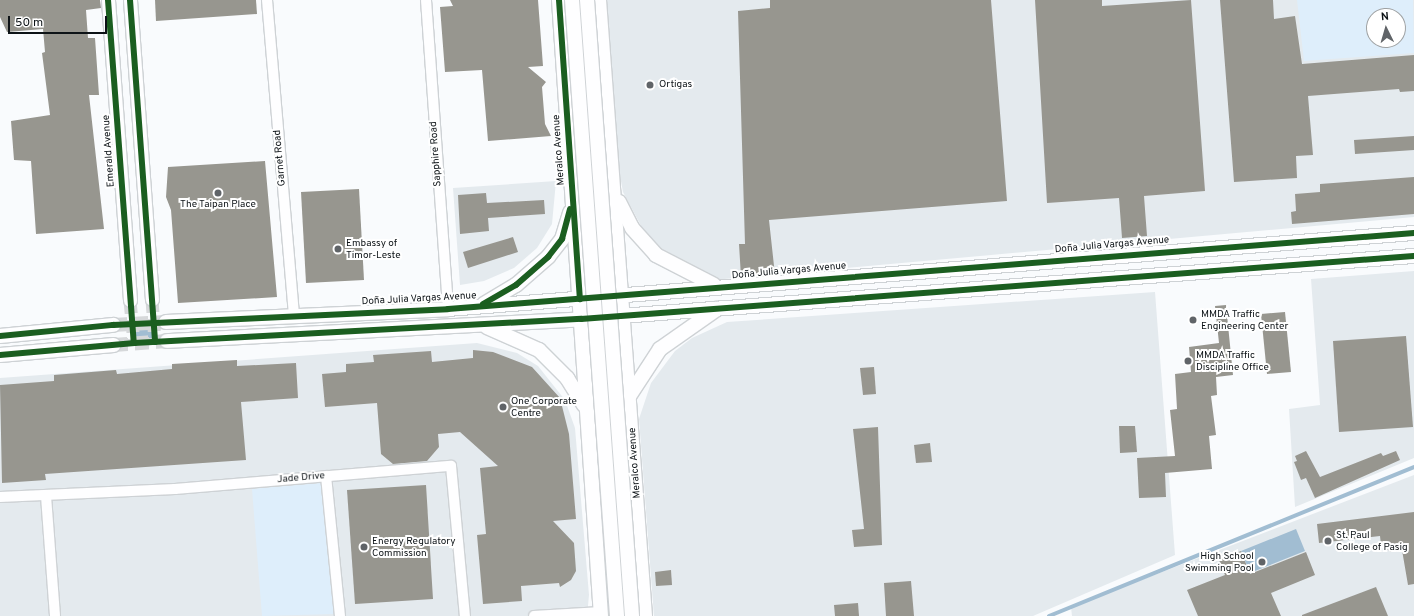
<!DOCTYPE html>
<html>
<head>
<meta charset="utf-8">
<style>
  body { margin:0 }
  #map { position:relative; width:1414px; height:616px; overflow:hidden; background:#f9fbfd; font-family:Overpass,sans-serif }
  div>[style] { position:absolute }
  .built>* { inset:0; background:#e4eaee }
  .green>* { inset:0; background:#deeefb }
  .water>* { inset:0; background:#a1bdd2 }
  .round { border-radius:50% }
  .stream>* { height:4px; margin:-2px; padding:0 2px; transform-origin:2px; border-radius:2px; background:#a1bdd2 }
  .building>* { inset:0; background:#97968f }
  .tertiary-tunnel>* { height:13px; margin-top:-6.5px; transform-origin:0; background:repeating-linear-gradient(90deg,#d6d8da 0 13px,transparent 0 19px) }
  .secondary-tunnel>* { height:14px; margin-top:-7px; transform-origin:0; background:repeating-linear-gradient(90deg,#d6d8da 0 14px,transparent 0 21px) }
  .roads { filter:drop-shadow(1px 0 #ced2d5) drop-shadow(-1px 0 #ced2d5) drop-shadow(0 1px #ced2d5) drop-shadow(0 -1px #ced2d5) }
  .minor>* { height:10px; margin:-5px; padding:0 5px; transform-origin:5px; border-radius:5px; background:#fefeff }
  .tertiary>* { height:13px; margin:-6.5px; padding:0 6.5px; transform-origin:6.5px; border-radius:6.5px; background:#fefeff }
  .secondary>* { height:14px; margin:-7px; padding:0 7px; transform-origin:7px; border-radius:7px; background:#fefeff }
  .bridges { filter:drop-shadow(1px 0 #ced2d5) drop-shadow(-1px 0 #ced2d5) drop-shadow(0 1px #ced2d5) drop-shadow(0 -1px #ced2d5) }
  .secondary-bridge>* { height:14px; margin:-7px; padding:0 7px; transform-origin:7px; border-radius:7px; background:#fefeff }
  .cycleway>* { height:6px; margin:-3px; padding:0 3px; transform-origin:3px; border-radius:3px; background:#1b5e20 }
  .dots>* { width:11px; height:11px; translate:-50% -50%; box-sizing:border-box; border:2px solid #fff; border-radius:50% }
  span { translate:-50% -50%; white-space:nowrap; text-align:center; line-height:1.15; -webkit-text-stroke:4px #fff; paint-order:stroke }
  .poi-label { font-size:10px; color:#0d1317 }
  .left { translate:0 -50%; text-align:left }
  .right { translate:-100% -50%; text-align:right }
  .street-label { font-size:10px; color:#0d1317 }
  .north { position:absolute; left:1366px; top:8px; width:40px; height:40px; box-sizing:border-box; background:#fff; border:1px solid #9ea1a2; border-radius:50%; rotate:355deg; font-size:11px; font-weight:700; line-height:16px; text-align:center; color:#0d1317 }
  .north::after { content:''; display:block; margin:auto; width:14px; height:18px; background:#606468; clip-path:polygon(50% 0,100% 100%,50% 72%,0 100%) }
  .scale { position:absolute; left:8px; top:16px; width:99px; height:18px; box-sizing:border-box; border:2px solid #0d1317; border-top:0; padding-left:5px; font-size:12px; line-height:14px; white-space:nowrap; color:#0d1317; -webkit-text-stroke:3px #fff; paint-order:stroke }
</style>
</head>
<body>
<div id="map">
  <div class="built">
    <i style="clip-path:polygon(evenodd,604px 0,1414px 0,1414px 217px,713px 280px,667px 254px,647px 237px,623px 192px,613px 138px,604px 0,1374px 16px,1398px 16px,1398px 40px,1374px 40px,1374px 16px)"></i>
    <i style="clip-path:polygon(556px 181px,552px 224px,537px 248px,514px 268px,484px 281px,460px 285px,453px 188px)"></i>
    <i style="clip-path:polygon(1414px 271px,1414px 458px,1295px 507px,1289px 409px,1320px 405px,1311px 279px)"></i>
    <i style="clip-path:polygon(1155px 292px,1175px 555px,1033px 616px,654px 616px,639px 419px,651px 383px,675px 351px,692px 338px,727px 322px)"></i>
    <i style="clip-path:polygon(477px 343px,517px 353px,538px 366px,565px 400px,575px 428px,589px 595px,587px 616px,0 616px,0 378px)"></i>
    <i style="clip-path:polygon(1414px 475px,1414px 616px,1072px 616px,1071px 607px)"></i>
  </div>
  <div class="green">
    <i style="clip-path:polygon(evenodd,1297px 0,1413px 0,1414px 53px,1304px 61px,1297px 0,1374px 16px,1398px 16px,1398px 40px,1374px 40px,1374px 16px)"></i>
    <i style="clip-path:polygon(323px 483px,335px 614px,262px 616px,252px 489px)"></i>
  </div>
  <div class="water">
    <i class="round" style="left:131px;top:326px;width:22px;height:22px"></i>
    <i style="clip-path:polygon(1296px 529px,1305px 551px,1250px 573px,1241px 551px)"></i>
  </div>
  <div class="stream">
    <i style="left:1049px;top:616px;width:394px;rotate:-22.2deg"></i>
  </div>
  <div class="building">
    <i style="clip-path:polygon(0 0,100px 0,101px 8px,86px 10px,88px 38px,95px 38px,99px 95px,89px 95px,104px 229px,36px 234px,31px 161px,14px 160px,11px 121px,50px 115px,42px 53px,45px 52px,43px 29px,7px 32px,0 17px)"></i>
    <i style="clip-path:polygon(155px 0,256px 0,257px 14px,156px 21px)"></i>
    <i style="clip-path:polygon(450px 0,538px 0,543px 66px,528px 67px,546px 82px,542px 87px,545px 124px,551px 136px,488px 141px,482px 70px,445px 72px,440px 7px,453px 6px)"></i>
    <i style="clip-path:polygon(770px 0,991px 0,1007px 201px,769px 220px,775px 275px,741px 277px,739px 244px,745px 244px,738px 11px,770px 8px)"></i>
    <i style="clip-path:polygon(1035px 0,1102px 0,1102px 6px,1191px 0,1205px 191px,1144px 196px,1147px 236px,1122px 238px,1119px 198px,1047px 203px)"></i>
    <i style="clip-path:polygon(1220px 0,1273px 0,1274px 19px,1295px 16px,1302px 64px,1414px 55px,1414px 91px,1400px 92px,1399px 89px,1308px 96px,1313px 155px,1296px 156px,1297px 178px,1234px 182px)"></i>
    <i style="clip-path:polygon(1414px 136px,1414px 150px,1355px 154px,1354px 140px)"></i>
    <i style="clip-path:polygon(265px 161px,277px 297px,178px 303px,171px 210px,166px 197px,168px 167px)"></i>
    <i style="clip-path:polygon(1414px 177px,1414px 214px,1292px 224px,1291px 212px,1296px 211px,1295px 194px,1320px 192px,1320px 184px)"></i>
    <i style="clip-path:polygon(359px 189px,364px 280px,306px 283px,301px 192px)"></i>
    <i style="clip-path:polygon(486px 193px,487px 203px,544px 200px,545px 214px,488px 218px,489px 231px,460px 234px,458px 195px)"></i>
    <i style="clip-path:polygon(513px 237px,518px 252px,468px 268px,463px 252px)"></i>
    <i style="clip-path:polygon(1226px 305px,1233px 375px,1216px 377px,1217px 395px,1211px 396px,1216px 435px,1209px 436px,1212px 469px,1165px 473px,1166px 497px,1139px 498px,1137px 458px,1175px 456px,1170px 410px,1177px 409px,1175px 374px,1191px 372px,1189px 347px,1219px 343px,1215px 306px)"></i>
    <i style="clip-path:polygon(1285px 312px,1291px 372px,1267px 374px,1261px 314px)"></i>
    <i style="clip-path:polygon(1406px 336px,1413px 427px,1339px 432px,1333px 341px)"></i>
    <i style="clip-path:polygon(473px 350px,493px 352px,532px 367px,560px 398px,569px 434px,576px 519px,553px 521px,574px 543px,576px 571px,571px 580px,560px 587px,559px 583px,521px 586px,522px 601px,483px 604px,477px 535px,486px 534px,480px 468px,498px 466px,460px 432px,438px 434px,439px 447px,427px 461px,393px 464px,381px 454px,377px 403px,325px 407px,322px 374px,346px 372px,346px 364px,374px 362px,373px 355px,431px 351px,432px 362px,473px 358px)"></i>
    <i style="clip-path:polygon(237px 360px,237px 366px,296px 363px,298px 398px,241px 402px,246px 460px,45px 474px,46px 480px,2px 483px,0 385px,54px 381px,54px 375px,116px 370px,117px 374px,172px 369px,172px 364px)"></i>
    <i style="clip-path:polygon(874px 367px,876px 394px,863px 395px,860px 368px)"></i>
    <i style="clip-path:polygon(1119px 426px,1135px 426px,1137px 452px,1120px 453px)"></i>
    <i style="clip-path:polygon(878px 427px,882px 545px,854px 547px,852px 530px,864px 529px,853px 429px)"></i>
    <i style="clip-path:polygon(930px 443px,932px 462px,916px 463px,914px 445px)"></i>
    <i style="clip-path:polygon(1306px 451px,1320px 477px,1381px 453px,1383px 456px,1396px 451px,1400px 460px,1315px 498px,1306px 478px,1301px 480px,1294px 462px,1297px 461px,1295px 456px)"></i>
    <i style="clip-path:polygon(426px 485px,433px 599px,355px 604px,347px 490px)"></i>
    <i style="clip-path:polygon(1414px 512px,1414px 584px,1408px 585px,1402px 550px,1391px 552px,1381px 545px,1380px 536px,1319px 543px,1317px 524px)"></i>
    <i style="clip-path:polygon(1241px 551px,1250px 574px,1306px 552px,1315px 575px,1271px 593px,1281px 616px,1198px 616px,1187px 590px,1225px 575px,1219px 560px)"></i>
    <i style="clip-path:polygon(671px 570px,672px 585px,656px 586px,655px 572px)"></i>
    <i style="clip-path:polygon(911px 581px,914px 616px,886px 616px,884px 583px)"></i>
    <i style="clip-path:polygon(1376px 587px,1388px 616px,1302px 616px,1302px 615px)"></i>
    <i style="clip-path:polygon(858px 603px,859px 616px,835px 616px,834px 605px)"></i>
  </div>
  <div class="tertiary-tunnel">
    <i style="left:152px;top:299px;width:43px;rotate:86deg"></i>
    <i style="left:130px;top:300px;width:43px;rotate:84.7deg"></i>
  </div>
  <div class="secondary-tunnel">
    <i style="left:113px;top:325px;width:53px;rotate:-3.2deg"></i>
    <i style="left:114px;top:345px;width:53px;rotate:-4.3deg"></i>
  </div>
  <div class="roads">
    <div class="minor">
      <i style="left:267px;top:0;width:316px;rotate:85.1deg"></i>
      <i style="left:426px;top:0;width:310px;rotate:85.9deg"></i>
      <i style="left:326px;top:476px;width:141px;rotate:84.3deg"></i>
      <i style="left:46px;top:496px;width:120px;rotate:85.7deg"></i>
      <i style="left:0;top:497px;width:175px;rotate:-2.6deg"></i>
      <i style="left:175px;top:489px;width:277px;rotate:-4.8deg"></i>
      <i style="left:451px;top:466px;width:151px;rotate:84.7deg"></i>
      <i style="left:534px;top:616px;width:67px;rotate:-3.4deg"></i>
    </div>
    <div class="tertiary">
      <i style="left:108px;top:0;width:301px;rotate:85.8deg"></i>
      <i style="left:130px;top:0;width:300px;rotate:85.8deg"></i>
    </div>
    <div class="secondary">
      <i style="left:559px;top:0;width:617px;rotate:86.1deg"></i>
      <i style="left:599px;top:0;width:618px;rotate:85.73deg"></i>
      <i style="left:619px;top:202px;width:29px;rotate:63deg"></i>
      <i style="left:632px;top:228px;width:36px;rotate:48deg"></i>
      <i style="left:656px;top:255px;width:65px;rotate:27.3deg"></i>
      <i style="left:484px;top:304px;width:37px;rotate:-31deg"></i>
      <i style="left:516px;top:285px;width:43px;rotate:-41.2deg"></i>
      <i style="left:548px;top:257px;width:23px;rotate:-52deg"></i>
      <i style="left:562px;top:239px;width:28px;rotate:-73deg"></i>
      <i style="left:166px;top:322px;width:282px;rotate:-2.6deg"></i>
      <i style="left:448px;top:309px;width:969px;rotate:-4.5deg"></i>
      <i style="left:487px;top:327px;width:57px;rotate:23.9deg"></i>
      <i style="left:539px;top:350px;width:40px;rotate:45deg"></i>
      <i style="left:567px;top:378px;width:32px;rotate:58deg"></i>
      <i style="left:0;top:336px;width:114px;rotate:-5.6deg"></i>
      <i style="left:167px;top:341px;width:415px;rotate:-3deg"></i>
      <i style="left:581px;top:319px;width:835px;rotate:-4.33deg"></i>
      <i style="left:0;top:355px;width:114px;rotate:-5deg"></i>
      <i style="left:630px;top:395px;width:55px;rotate:-56.9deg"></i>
      <i style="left:660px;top:349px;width:70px;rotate:-35.1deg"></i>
    </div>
  </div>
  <div class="bridges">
    <div class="secondary-bridge">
      <i style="left:572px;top:0;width:618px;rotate:85.82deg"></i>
      <i style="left:587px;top:0;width:618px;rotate:85.82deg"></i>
    </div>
  </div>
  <div class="cycleway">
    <i style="left:108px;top:0;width:344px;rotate:85.7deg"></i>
    <i style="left:130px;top:0;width:343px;rotate:85.8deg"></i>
    <i style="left:559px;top:0;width:300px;rotate:86deg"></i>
    <i style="left:483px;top:304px;width:38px;rotate:-30deg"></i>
    <i style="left:516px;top:285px;width:43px;rotate:-41.2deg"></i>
    <i style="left:548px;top:257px;width:23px;rotate:-52deg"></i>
    <i style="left:562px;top:239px;width:31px;rotate:-75deg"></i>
    <i style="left:0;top:336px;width:114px;rotate:-5.6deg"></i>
    <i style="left:113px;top:325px;width:335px;rotate:-2.7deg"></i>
    <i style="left:448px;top:309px;width:969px;rotate:-4.5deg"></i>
    <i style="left:0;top:355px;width:135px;rotate:-5.1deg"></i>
    <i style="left:134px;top:343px;width:448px;rotate:-3.1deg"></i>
    <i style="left:581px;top:319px;width:835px;rotate:-4.33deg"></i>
  </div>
  <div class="dots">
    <i style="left:650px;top:85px;background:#606468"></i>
    <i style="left:218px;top:193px;background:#606468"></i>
    <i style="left:338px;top:249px;background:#606468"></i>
    <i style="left:1193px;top:320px;background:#606468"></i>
    <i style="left:1188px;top:361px;background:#606468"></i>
    <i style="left:503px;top:407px;background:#606468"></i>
    <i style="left:1328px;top:541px;background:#606468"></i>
    <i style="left:364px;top:547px;background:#606468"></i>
    <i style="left:1262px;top:562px;background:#606468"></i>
  </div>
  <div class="poi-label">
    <span class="left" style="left:659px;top:85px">Ortigas</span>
    <span style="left:218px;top:205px">The Taipan Place</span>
    <span class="left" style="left:346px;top:249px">Embassy of<br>Timor-Leste</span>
    <span class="left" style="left:1201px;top:320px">MMDA Traffic<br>Engineering Center</span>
    <span class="left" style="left:1196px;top:361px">MMDA Traffic<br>Discipline Office</span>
    <span class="left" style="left:511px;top:407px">One Corporate<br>Centre</span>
    <span class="left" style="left:1336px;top:541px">St. Paul<br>College of Pasig</span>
    <span class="left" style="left:372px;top:547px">Energy Regulatory<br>Commission</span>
    <span class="right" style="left:1254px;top:562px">High School<br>Swimming Pool</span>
  </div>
  <div class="street-label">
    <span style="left:559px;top:150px;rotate:-94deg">Meralco Avenue</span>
    <span style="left:109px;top:151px;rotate:-94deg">Emerald Avenue</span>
    <span style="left:436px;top:154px;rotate:-94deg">Sapphire Road</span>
    <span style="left:280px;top:158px;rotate:-95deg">Garnet Road</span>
    <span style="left:1112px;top:245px;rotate:-5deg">Doña Julia Vargas Avenue</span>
    <span style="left:789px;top:271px;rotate:-5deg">Doña Julia Vargas Avenue</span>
    <span style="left:419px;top:299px;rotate:-3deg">Doña Julia Vargas Avenue</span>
    <span style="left:635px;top:463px;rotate:-94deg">Meralco Avenue</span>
    <span style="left:301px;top:478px;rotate:-5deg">Jade Drive</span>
  </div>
  <div class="north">N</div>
  <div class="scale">50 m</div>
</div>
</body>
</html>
